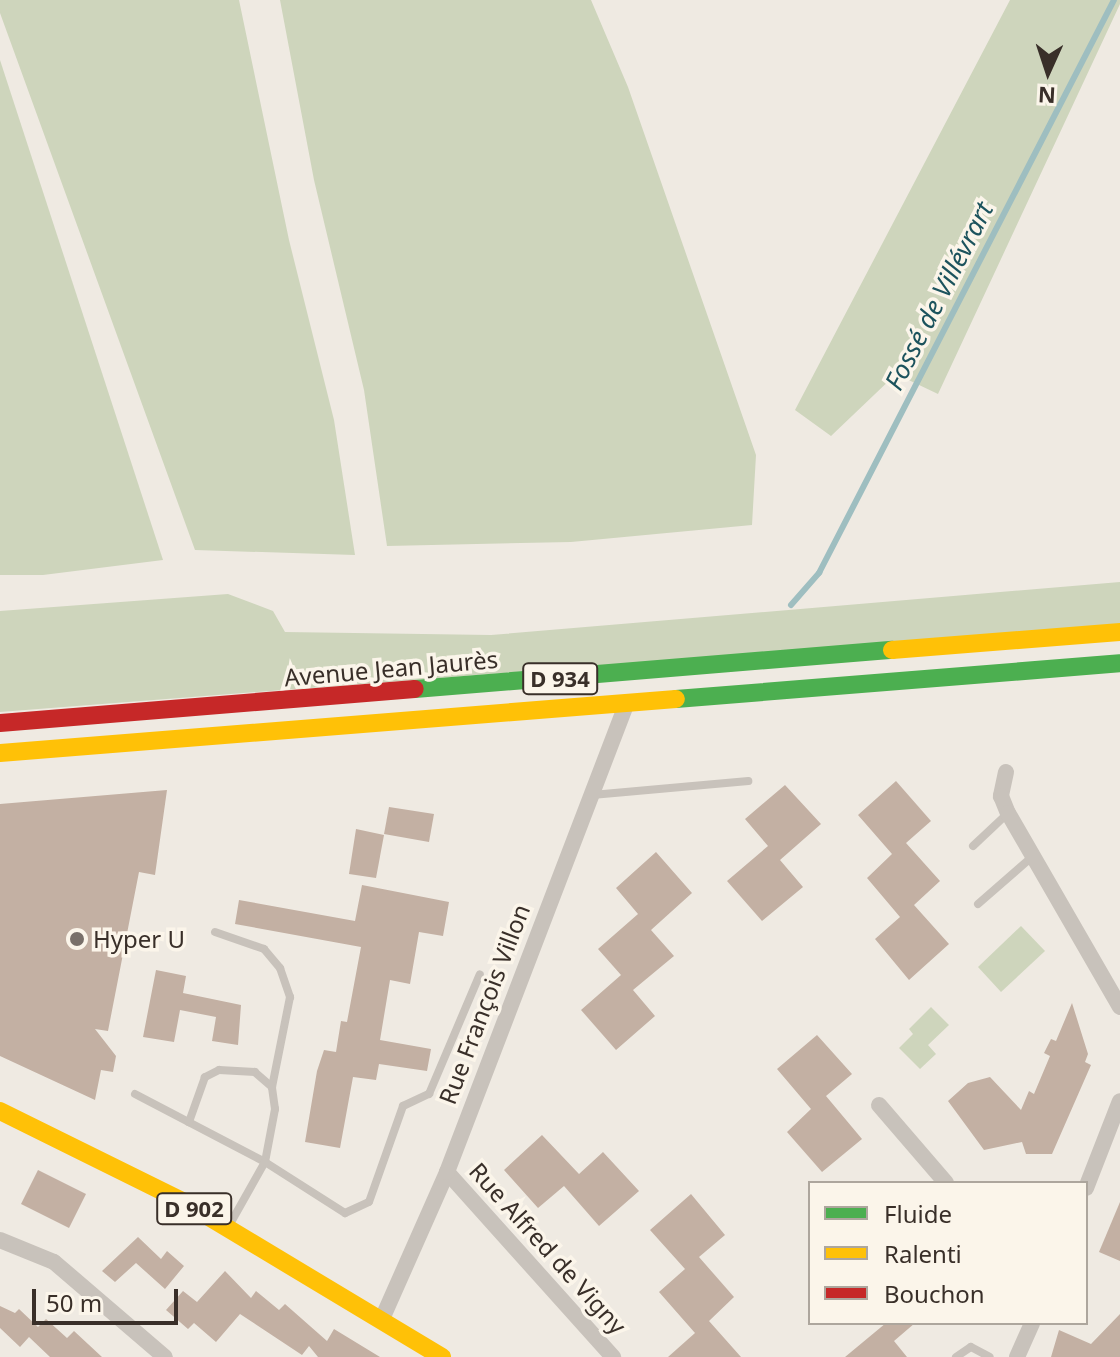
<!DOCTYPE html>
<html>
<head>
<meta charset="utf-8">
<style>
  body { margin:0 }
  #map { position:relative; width:1120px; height:1357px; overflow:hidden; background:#efeae2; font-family:"Noto Sans",sans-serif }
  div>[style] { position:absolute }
  .green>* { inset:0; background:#ced5bc }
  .stream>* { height:6px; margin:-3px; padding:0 3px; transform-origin:3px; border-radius:3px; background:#9ebec0 }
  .building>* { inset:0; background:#c3b0a3 }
  .lane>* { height:8px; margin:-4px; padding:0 4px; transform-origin:4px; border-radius:4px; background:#c8c2bb }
  .street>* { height:16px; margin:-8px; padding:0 8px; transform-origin:8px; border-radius:8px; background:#c8c2bb }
  .fast>* { height:18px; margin:-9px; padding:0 9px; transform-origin:9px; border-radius:9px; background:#4caf50 }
  .slow>* { height:18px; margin:-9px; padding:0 9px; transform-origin:9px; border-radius:9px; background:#ffc107 }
  .jam>* { height:18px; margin:-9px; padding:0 9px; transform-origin:9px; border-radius:9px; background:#c62828 }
  .dots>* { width:22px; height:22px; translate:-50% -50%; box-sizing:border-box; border:4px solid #fbf5ea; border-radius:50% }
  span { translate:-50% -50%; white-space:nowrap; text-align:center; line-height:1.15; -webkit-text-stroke:7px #fbf5ea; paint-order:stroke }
  .shield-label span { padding:2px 6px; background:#fbf5ea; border:2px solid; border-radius:6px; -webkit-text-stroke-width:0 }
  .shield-label { font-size:22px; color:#392f29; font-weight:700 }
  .street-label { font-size:24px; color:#392f29 }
  .poi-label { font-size:24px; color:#392f29 }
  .left { translate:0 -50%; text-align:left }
  .water-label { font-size:26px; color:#1c535d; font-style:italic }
  .legend { position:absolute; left:808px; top:1181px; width:280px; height:144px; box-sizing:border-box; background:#fbf5ea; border:2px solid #ada69d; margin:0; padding:10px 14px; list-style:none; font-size:24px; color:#392f29 }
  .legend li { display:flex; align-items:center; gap:16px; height:40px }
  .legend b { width:40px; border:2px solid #ada69d }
  .north { position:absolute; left:1008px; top:32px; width:80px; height:80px; -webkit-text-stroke:6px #fbf5ea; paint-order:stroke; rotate:183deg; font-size:22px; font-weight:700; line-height:32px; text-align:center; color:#392f29 }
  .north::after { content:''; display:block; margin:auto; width:28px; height:36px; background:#392f29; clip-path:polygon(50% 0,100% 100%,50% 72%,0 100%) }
  .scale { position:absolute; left:32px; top:1289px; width:146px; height:36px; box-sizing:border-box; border:4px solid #392f29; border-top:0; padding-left:10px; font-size:24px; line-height:28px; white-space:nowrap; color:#392f29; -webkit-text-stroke:6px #fbf5ea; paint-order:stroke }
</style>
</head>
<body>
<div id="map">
  <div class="green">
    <i style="clip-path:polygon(0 0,239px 0,289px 240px,334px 420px,355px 555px,195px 550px,0 13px)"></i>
    <i style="clip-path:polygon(280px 0,591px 0,628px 87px,756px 455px,752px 525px,571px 542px,387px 546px,364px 390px,314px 180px)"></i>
    <i style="clip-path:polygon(1010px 0,1120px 0,1120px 4px,938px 394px,896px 374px,831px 436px,795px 410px)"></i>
    <i style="clip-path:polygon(0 60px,163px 560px,43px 575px,0 575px)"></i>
    <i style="clip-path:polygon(1120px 582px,1120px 625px,0 712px,0 611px,228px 594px,273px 611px,285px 632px,491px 635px)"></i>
    <i style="clip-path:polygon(1021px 926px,1045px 951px,1001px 992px,978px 967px)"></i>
    <i style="clip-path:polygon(931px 1007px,949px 1025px,928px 1045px,936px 1054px,920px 1069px,899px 1048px,913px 1034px,909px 1029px)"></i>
  </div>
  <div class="stream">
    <i style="left:791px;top:605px;width:43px;rotate:-48.8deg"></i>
    <i style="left:819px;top:573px;width:644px;rotate:-62.76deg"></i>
  </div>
  <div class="building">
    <i style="clip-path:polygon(896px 781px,931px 821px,906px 843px,940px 881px,914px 905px,949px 944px,909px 980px,875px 939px,900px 917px,867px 878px,892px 854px,858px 815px)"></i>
    <i style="clip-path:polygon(785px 785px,821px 824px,780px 860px,803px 887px,762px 921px,727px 881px,768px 846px,745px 819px)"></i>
    <i style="clip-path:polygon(167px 790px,155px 875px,139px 872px,108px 1031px,95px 1029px,116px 1056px,113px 1072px,101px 1070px,95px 1100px,0 1056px,0 804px)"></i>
    <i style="clip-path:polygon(389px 807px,434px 814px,429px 842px,384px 834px)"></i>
    <i style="clip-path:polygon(356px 829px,384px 835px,376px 878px,349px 874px)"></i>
    <i style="clip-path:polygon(656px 852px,692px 893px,651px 930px,674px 956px,633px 990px,655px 1016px,616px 1050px,581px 1010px,621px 975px,598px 949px,638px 914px,616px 888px)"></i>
    <i style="clip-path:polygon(362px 885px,449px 902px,443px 936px,419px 932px,410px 984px,390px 980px,380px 1040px,431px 1049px,427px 1071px,379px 1064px,376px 1080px,353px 1077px,340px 1148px,305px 1142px,317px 1071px,324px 1050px,336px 1052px,341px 1021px,347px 1022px,361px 947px,235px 924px,239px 900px,355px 921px)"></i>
    <i style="clip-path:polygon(156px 970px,186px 976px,183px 993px,241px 1005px,238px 1045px,212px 1041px,216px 1017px,180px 1010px,174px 1042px,143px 1037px)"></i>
    <i style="clip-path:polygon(1072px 1003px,1088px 1054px,1085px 1062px,1091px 1065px,1052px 1154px,1026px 1154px,1022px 1142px,984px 1150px,948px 1101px,968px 1083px,990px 1077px,1021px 1110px,1029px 1091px,1034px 1094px,1050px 1056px,1044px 1053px,1051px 1039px,1056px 1041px)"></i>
    <i style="clip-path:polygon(817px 1035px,852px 1074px,826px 1096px,862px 1139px,822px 1172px,787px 1132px,811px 1109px,777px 1069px)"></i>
    <i style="clip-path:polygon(542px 1135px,579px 1174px,603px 1152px,639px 1191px,599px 1226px,564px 1186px,538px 1208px,504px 1170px)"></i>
    <i style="clip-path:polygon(38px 1170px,86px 1194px,69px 1228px,21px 1204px)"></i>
    <i style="clip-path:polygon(691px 1194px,725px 1235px,699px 1257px,734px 1297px,709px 1321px,741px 1357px,668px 1357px,695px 1333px,659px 1292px,685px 1269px,650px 1230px)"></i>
    <i style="clip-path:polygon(1120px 1202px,1120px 1261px,1099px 1252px)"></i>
    <i style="clip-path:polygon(138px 1237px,161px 1259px,167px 1251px,184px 1266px,165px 1289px,136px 1263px,115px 1282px,102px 1271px)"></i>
    <i style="clip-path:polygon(225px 1271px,251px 1298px,256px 1291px,279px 1310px,285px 1304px,327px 1341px,334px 1329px,380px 1357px,318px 1357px,309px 1346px,302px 1355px,240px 1314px,216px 1342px,194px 1323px,188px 1329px,166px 1310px,183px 1291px,197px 1302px)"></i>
    <i style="clip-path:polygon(0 1306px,15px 1313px,19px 1309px,38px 1327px,46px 1319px,67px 1338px,74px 1331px,102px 1357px,50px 1357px,29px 1337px,20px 1347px,0 1328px)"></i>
    <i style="clip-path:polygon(1120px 1314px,1120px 1357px,1051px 1357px,1059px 1330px,1091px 1344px)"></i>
    <i style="clip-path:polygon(886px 1323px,915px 1323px,894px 1341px,907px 1357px,845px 1357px)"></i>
  </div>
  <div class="lane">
    <i style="left:592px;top:795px;width:157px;rotate:-5.1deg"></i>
    <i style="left:973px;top:846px;width:48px;rotate:-43.3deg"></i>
    <i style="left:978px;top:904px;width:73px;rotate:-41.1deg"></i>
    <i style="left:215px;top:932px;width:52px;rotate:19.1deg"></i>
    <i style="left:264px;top:949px;width:25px;rotate:50deg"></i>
    <i style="left:280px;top:968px;width:31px;rotate:71deg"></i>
    <i style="left:290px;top:997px;width:92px;rotate:101.3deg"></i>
    <i style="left:135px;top:1094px;width:147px;rotate:27.6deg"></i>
    <i style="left:265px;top:1162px;width:54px;rotate:-79.3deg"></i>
    <i style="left:275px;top:1109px;width:22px;rotate:-98deg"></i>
    <i style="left:272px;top:1087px;width:23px;rotate:-139deg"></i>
    <i style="left:255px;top:1072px;width:36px;rotate:-177deg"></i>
    <i style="left:219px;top:1070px;width:16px;rotate:153deg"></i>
    <i style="left:205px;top:1077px;width:48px;rotate:109.6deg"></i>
    <i style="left:230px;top:1224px;width:71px;rotate:-60.6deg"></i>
    <i style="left:265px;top:1162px;width:95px;rotate:32.5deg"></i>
    <i style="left:345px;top:1213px;width:26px;rotate:-25deg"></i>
    <i style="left:369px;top:1202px;width:102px;rotate:-70.5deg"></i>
    <i style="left:403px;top:1106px;width:29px;rotate:-25deg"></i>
    <i style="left:429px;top:1094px;width:130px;rotate:-67deg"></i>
    <i style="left:956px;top:1357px;width:18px;rotate:-34deg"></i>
    <i style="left:971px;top:1347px;width:21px;rotate:28deg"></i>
  </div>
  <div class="street">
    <i style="left:1006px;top:772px;width:25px;rotate:102deg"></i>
    <i style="left:1001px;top:796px;width:18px;rotate:68deg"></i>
    <i style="left:1008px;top:813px;width:224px;rotate:60deg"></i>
    <i style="left:879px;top:1105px;width:103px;rotate:49.3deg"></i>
    <i style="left:447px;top:1172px;width:249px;rotate:48.1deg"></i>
    <i style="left:1086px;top:1188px;width:93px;rotate:-68.7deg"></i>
    <i style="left:0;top:1240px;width:58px;rotate:22.2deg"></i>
    <i style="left:54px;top:1262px;width:146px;rotate:40.6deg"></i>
    <i style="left:382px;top:1319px;width:161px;rotate:-66.1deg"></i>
    <i style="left:447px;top:1172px;width:500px;rotate:-69.03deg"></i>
    <i style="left:1017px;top:1357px;width:37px;rotate:-66deg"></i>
  </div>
  <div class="fast">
    <i style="left:415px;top:689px;width:479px;rotate:-4.7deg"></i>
    <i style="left:676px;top:699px;width:445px;rotate:-4.6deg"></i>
  </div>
  <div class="slow">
    <i style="left:892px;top:650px;width:229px;rotate:-4.5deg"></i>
    <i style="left:0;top:753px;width:678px;rotate:-4.57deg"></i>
    <i style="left:0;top:1111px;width:205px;rotate:26.3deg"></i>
    <i style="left:184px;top:1202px;width:301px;rotate:31deg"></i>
  </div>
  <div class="jam">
    <i style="left:0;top:723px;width:416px;rotate:-4.7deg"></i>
  </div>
  <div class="dots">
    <i style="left:77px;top:939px;background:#79706a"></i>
  </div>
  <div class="shield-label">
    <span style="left:560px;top:679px">D 934</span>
    <span style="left:194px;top:1209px">D 902</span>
  </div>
  <div class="street-label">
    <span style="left:391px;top:668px;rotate:-5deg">Avenue Jean Jaurès</span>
    <span style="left:484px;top:1004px;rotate:-69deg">Rue François Villon</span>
    <span style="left:548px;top:1248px;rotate:48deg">Rue Alfred de Vigny</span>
  </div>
  <div class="poi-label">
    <span class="left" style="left:93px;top:939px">Hyper U</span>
  </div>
  <div class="water-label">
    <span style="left:939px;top:296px;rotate:-63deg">Fossé de Villévrart</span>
  </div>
  <ul class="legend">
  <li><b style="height:10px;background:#4caf50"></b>Fluide</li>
  <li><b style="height:10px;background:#ffc107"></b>Ralenti</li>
  <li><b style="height:10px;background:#c62828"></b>Bouchon</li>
  </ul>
  <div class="north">N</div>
  <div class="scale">50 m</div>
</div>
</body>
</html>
